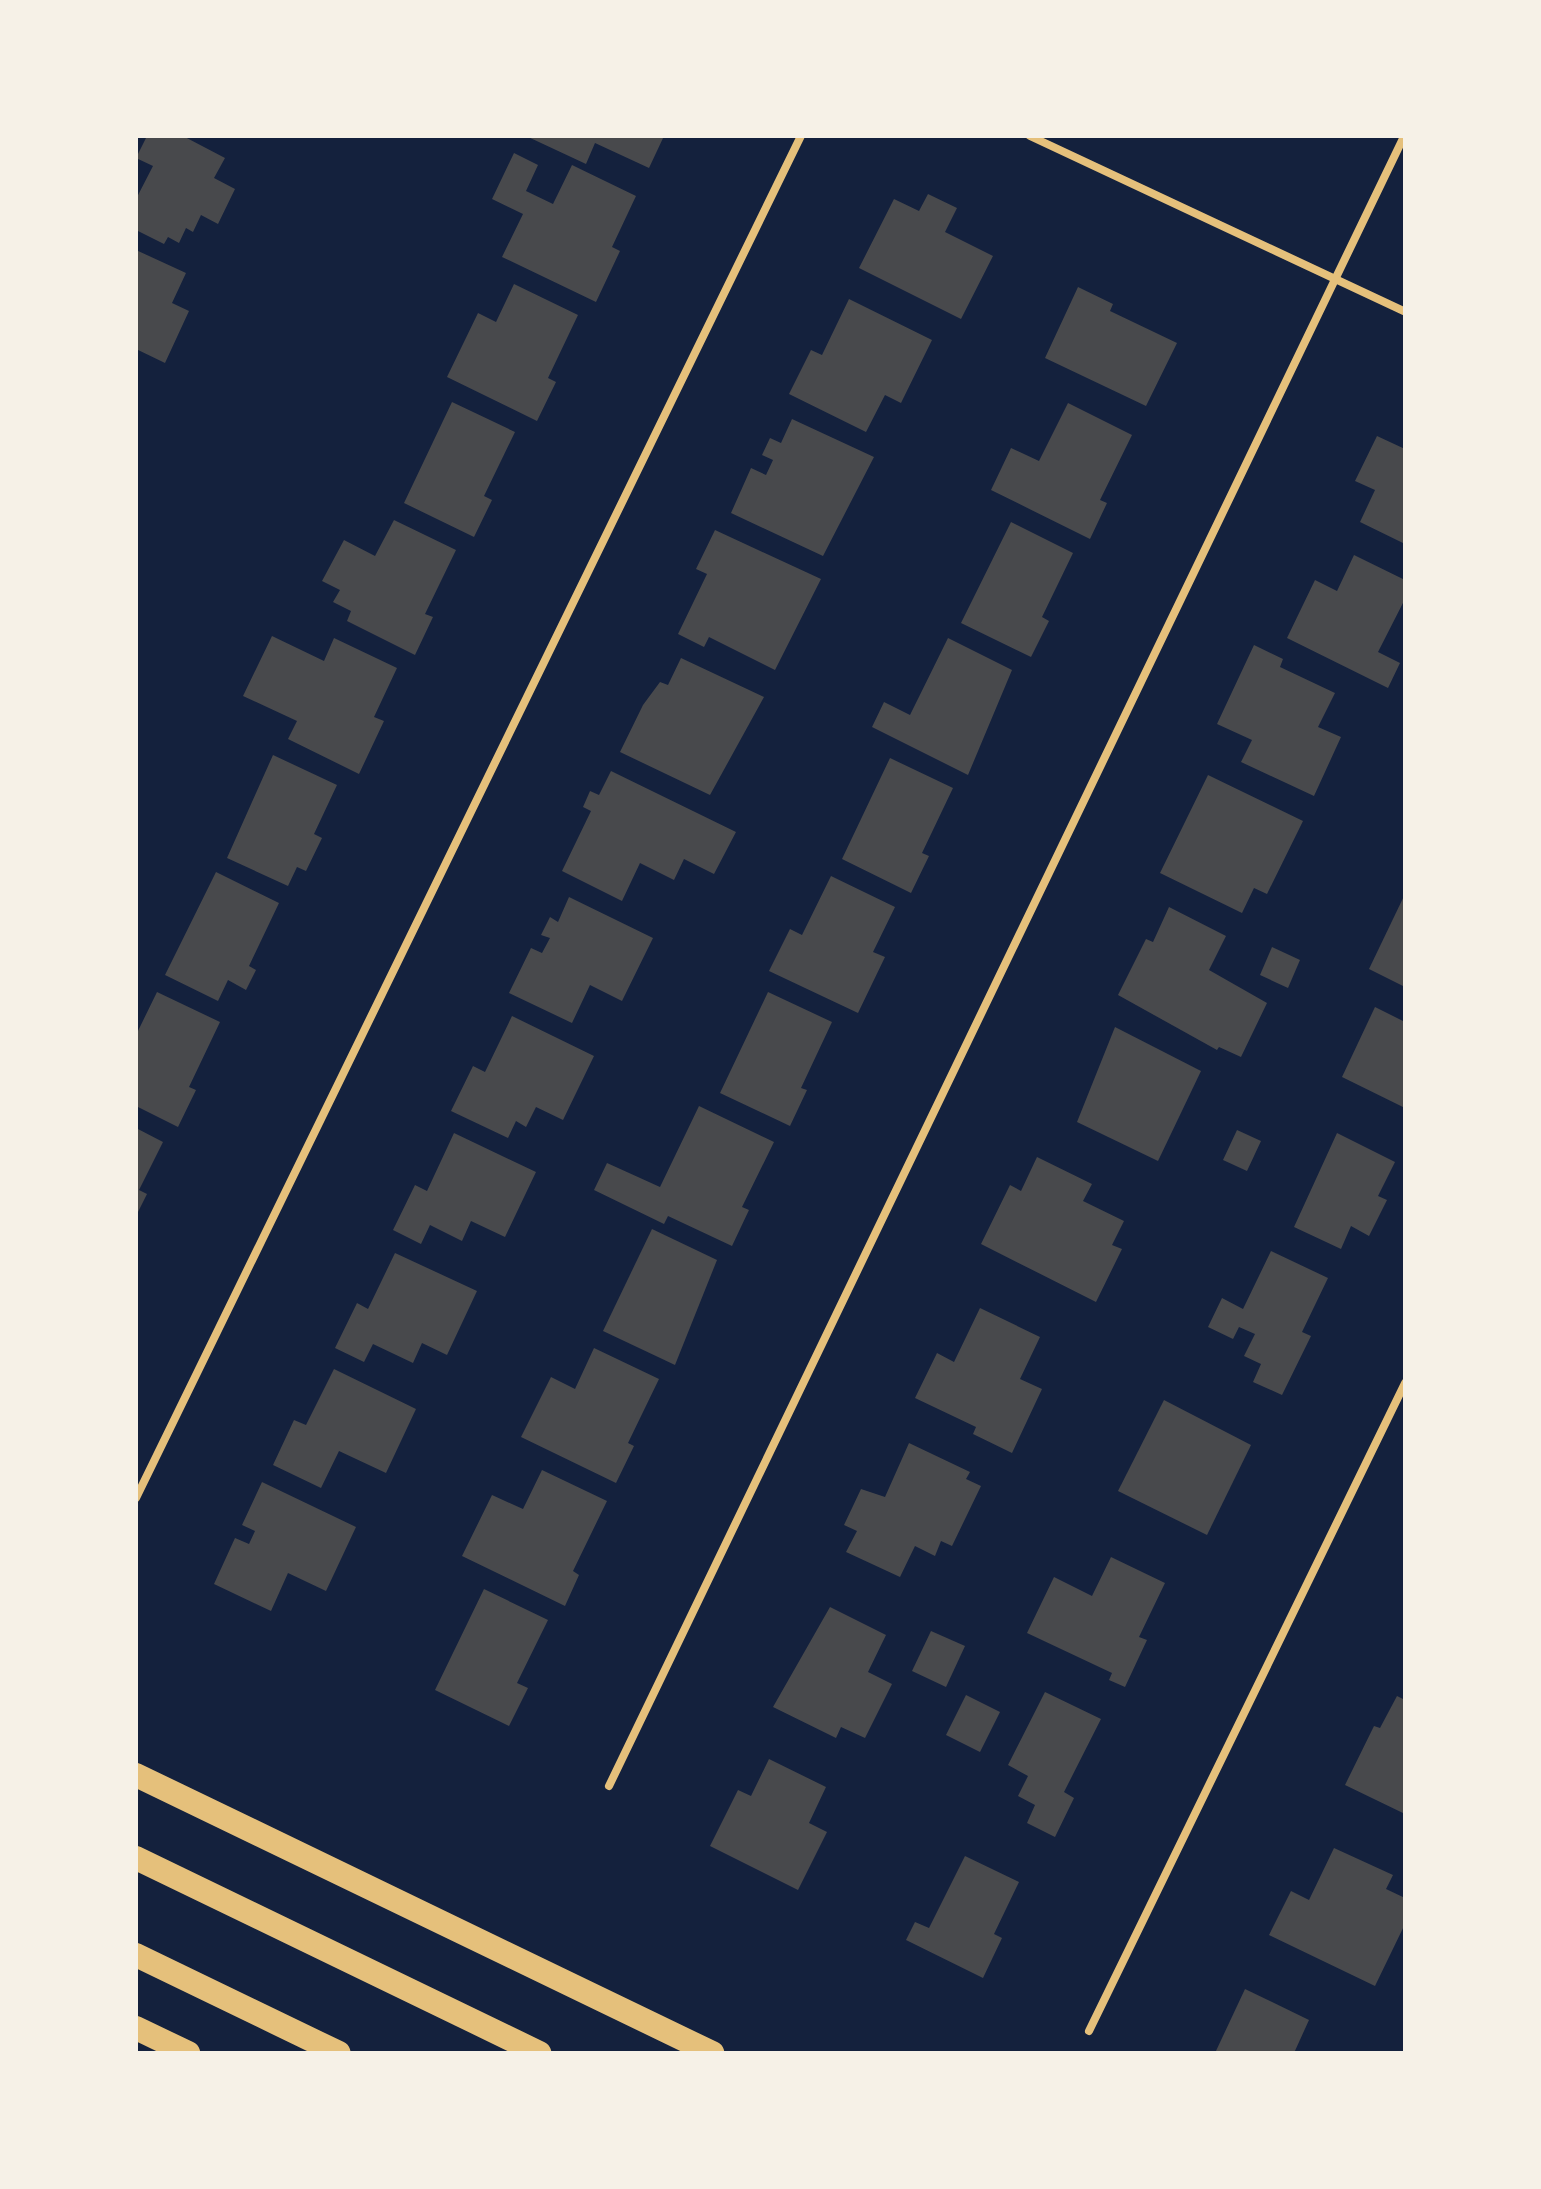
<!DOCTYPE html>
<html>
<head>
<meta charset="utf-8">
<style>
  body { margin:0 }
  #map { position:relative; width:1541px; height:2189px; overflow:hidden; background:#14213d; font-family:"Noto Sans",sans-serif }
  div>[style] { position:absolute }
  .building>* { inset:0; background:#48494c }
  .minor>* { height:8px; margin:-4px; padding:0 4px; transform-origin:4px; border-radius:4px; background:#e5c07b }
  .motorway>* { height:24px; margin:-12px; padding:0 12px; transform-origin:12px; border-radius:12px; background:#e5c07b }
  span { translate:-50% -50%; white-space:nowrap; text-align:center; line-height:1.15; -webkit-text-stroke:8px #f6f1e7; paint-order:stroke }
  .frame { position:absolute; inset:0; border:138px solid #f6f1e7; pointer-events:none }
</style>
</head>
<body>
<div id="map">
  <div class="building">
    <i style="clip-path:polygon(147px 136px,183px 136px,225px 158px,214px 178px,235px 189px,218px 224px,201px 215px,193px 232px,186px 228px,179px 243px,168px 237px,164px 244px,136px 230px,136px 199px,153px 166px,136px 158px)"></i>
    <i style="clip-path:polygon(526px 136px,664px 136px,649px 168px,595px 143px,586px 164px)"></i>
    <i style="clip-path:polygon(514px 153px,538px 165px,526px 191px,553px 204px,572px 165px,636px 196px,612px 247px,620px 251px,596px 302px,502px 257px,523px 214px,492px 199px)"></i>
    <i style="clip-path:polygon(928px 194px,957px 208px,945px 232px,993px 256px,961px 319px,859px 268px,894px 199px,919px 211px)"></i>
    <i style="clip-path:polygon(136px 250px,186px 273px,172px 303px,189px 311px,165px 363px,136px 349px)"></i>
    <i style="clip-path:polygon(514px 284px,578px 315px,548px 378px,556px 382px,537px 421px,447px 377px,478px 313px,496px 322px)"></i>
    <i style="clip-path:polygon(1078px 287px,1113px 304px,1110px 311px,1177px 343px,1146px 406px,1045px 358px)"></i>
    <i style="clip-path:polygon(849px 299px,932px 340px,901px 403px,885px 395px,866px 432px,789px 394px,811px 350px,822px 355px)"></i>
    <i style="clip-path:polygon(452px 402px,515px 432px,484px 496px,492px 500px,474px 537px,404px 503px)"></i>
    <i style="clip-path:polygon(1068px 403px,1132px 435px,1100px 500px,1107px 503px,1090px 539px,991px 490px,1011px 448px,1039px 461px)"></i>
    <i style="clip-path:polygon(792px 419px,874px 457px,823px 556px,731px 513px,751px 468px,766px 475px,773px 460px,762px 455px,770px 438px,781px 443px)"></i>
    <i style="clip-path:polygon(1377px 436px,1405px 449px,1405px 544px,1360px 522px,1375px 490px,1355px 481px)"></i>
    <i style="clip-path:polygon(394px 520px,456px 550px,425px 614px,433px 617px,415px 655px,347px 621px,351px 611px,333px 602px,340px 590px,322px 581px,344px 540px,375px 556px)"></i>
    <i style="clip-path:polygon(1011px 522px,1073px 553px,1042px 617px,1049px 621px,1031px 657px,961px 623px)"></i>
    <i style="clip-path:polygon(715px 530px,821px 579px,775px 670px,709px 637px,704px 647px,678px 634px,707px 574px,696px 569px)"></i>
    <i style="clip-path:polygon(1354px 555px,1405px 580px,1405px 599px,1378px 652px,1400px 663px,1388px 688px,1287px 638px,1315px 580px,1337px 591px)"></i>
    <i style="clip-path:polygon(272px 636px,324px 661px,334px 638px,397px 668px,374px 717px,384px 721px,359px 774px,288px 739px,297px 721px,243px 696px)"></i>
    <i style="clip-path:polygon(948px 638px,1012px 670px,968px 775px,872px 727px,884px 702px,910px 715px)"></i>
    <i style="clip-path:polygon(1254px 645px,1283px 659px,1280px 667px,1335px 693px,1318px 727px,1341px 737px,1314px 796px,1241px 762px,1252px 740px,1217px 724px)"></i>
    <i style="clip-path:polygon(681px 658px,764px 697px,710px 795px,620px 752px,643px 705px,660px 682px,668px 685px)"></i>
    <i style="clip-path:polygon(273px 755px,337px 785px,314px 834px,322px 838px,306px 871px,297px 867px,288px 886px,227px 858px)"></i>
    <i style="clip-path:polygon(890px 758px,953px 788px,922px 853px,929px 856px,911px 893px,842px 859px)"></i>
    <i style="clip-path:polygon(611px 771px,736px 832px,714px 874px,684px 859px,674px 880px,640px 863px,622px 901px,562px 871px,591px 811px,583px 807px,590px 791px,599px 795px)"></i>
    <i style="clip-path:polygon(1208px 775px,1303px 821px,1267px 894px,1254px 888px,1242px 913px,1160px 873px)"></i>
    <i style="clip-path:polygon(216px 872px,279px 903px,249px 966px,256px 970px,246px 990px,228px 980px,218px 1001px,165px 975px)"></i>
    <i style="clip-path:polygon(831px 876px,895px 907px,873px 952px,885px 957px,858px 1013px,769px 971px,790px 929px,802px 935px)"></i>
    <i style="clip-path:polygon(1405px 894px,1405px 987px,1369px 969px)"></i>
    <i style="clip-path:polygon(569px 897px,653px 938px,622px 1001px,590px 985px,572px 1023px,509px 993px,531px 948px,542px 953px,550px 938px,541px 935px,550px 917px,558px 922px)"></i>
    <i style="clip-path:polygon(1169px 907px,1226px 936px,1209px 970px,1267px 1003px,1241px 1057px,1219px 1047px,1217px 1050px,1118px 995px,1146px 939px,1153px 942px)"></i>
    <i style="clip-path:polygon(1272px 947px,1300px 960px,1288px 988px,1260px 975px)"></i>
    <i style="clip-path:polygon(157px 992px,220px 1022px,189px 1087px,196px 1090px,178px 1127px,136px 1106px,136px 1035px)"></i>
    <i style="clip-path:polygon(768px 992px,832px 1022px,801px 1088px,807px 1090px,790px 1126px,720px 1093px)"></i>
    <i style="clip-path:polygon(1375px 1007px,1405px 1022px,1405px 1108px,1342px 1077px)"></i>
    <i style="clip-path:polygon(512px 1016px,594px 1056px,563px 1120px,536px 1107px,526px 1127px,516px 1121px,508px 1138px,451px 1111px,473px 1066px,485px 1072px)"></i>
    <i style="clip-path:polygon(1115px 1027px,1201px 1071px,1158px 1161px,1077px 1122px)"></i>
    <i style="clip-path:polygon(699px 1106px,774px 1142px,742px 1207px,749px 1210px,732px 1246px,668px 1216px,664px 1224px,594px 1190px,607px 1163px,660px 1187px)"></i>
    <i style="clip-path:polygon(136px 1128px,163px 1142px,139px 1190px,147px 1194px,136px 1216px)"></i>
    <i style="clip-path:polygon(1237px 1130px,1261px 1141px,1247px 1171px,1223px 1160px)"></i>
    <i style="clip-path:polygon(454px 1133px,536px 1172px,505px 1237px,471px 1221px,462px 1241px,430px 1225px,421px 1244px,393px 1230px,415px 1185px,427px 1191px)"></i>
    <i style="clip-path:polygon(1337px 1133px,1395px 1162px,1378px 1196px,1387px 1200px,1369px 1236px,1351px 1226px,1341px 1249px,1294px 1227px)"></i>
    <i style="clip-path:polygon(1037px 1157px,1092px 1184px,1083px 1201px,1124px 1221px,1112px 1245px,1122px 1249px,1096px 1302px,981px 1244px,1010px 1185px,1021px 1191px)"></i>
    <i style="clip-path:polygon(652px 1229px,717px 1260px,675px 1365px,603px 1331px)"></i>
    <i style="clip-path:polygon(1271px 1251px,1328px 1278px,1302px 1332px,1311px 1336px,1282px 1395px,1253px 1382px,1261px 1364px,1244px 1356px,1255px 1334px,1239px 1327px,1233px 1339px,1208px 1327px,1222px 1298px,1243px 1309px)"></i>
    <i style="clip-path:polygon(395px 1253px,477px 1291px,447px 1355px,422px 1343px,413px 1363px,373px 1344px,364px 1362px,335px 1348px,357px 1303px,368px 1309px)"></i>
    <i style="clip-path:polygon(980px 1308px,1040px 1337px,1020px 1379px,1042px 1389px,1012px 1453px,973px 1434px,976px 1427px,915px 1398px,937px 1353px,954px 1362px)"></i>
    <i style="clip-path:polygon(594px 1348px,659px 1379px,628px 1443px,634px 1446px,616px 1483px,521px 1437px,551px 1377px,575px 1389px)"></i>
    <i style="clip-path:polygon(334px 1369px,416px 1409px,386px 1473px,339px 1451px,321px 1488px,273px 1465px,294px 1420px,306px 1425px)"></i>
    <i style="clip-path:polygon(1164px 1400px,1251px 1445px,1207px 1535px,1118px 1491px)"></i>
    <i style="clip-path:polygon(909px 1443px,970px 1472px,966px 1479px,981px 1486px,952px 1546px,941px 1541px,935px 1556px,915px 1546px,900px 1577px,846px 1552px,857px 1531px,844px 1525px,861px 1489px,885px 1497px)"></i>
    <i style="clip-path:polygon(542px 1470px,607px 1501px,573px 1571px,579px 1575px,565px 1606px,462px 1556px,492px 1495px,523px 1509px)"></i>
    <i style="clip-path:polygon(262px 1482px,356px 1527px,326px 1591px,288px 1573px,271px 1611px,214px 1584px,235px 1538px,249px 1544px,255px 1531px,242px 1525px)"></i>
    <i style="clip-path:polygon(1111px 1557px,1165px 1583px,1139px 1637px,1147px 1640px,1125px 1687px,1109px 1680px,1112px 1673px,1027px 1633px,1054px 1577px,1092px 1596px)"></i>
    <i style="clip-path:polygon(484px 1589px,548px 1620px,517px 1683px,528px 1688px,509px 1726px,435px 1690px)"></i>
    <i style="clip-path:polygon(830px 1607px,886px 1635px,868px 1672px,892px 1684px,865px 1738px,841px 1727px,836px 1738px,773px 1707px)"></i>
    <i style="clip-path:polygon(931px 1631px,965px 1646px,946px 1687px,912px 1671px)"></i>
    <i style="clip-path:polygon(1045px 1692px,1101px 1719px,1064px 1792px,1074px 1798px,1055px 1837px,1027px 1823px,1035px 1805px,1018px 1796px,1028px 1776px,1008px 1765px)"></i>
    <i style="clip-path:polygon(966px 1695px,1000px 1712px,980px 1752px,946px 1735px)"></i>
    <i style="clip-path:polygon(1397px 1696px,1405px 1700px,1405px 1814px,1345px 1785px,1374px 1726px,1380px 1728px)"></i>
    <i style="clip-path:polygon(769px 1759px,826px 1787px,809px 1823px,827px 1832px,798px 1890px,710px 1846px,738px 1790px,751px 1796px)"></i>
    <i style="clip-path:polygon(1334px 1848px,1393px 1875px,1386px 1889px,1405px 1898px,1405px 1924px,1375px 1986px,1269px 1935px,1291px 1891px,1309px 1900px)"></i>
    <i style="clip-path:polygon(965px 1856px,1019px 1882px,994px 1934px,1002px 1938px,983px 1978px,906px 1940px,915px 1922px,929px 1928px)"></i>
    <i style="clip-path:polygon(1245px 1989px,1309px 2020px,1294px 2053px,1215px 2053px)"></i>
  </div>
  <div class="minor">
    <i style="left:1030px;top:136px;width:414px;rotate:25.1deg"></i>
    <i style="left:136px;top:1498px;width:1516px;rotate:-63.98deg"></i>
    <i style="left:609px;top:1786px;width:1832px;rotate:-64.27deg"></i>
    <i style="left:1089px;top:2031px;width:721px;rotate:-64deg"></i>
  </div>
  <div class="motorway">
    <i style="left:136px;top:1775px;width:640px;rotate:25.76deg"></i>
    <i style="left:136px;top:1858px;width:448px;rotate:25.8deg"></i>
    <i style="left:136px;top:1955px;width:225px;rotate:25.8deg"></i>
    <i style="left:136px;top:2028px;width:58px;rotate:25.7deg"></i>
  </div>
  <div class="frame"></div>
</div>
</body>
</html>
